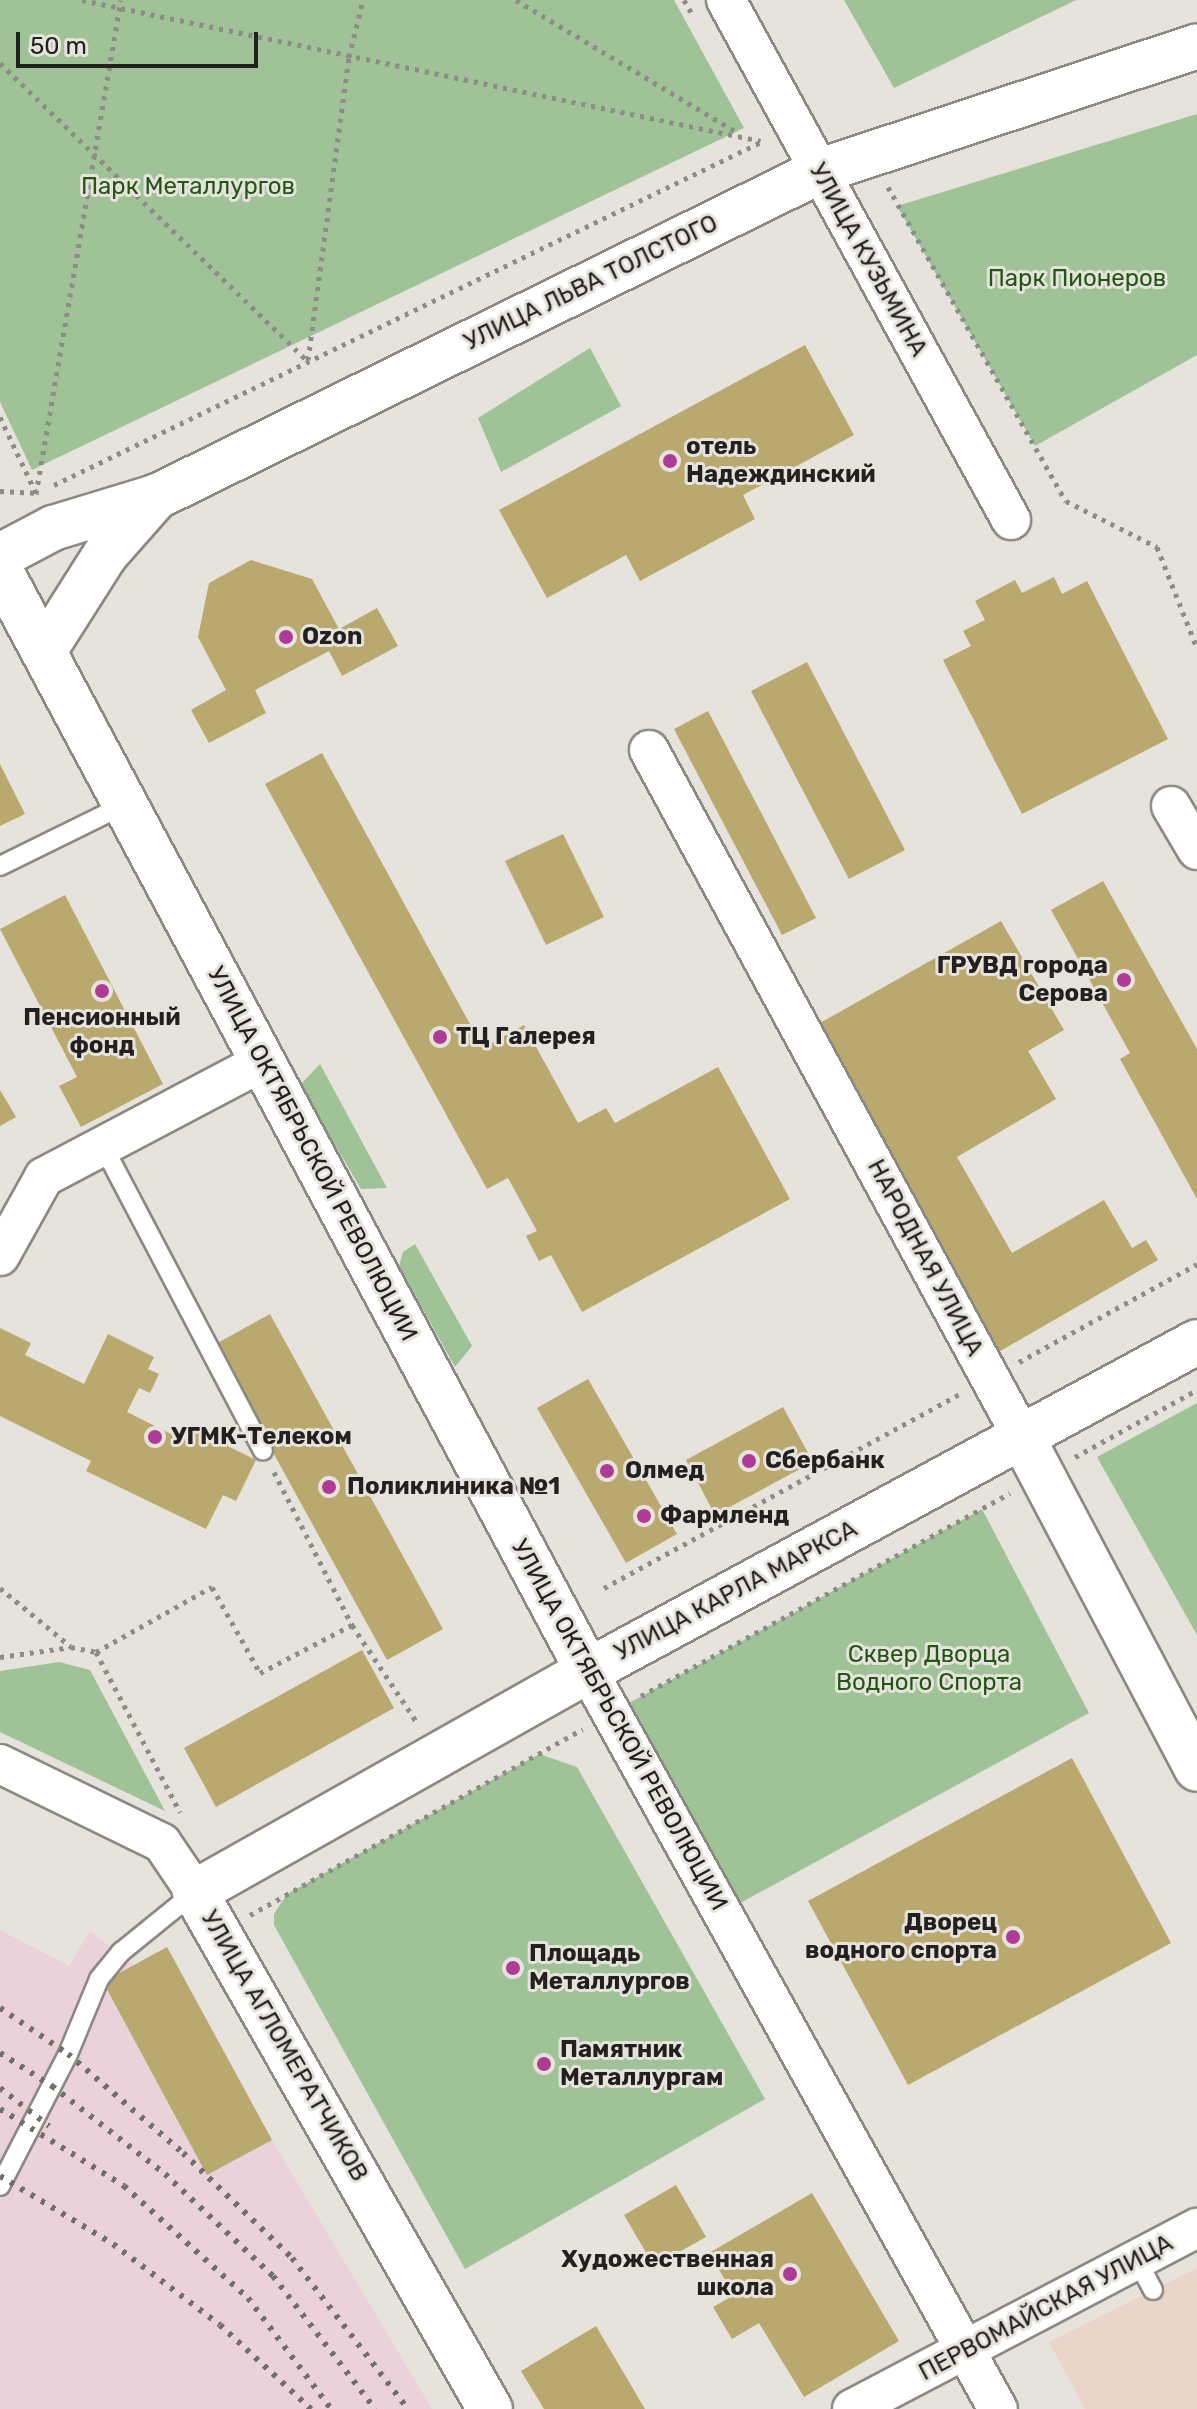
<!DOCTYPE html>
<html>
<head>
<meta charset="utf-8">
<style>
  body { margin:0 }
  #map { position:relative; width:1197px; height:2409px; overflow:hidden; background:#e5e3dc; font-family:Rubik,sans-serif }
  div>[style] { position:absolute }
  .commercial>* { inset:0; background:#ebd4c9 }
  .industrial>* { inset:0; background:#ebd2da }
  .green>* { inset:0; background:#a0c297 }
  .building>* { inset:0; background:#baa96f }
  .path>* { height:5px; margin-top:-2.5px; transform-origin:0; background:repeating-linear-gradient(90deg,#8e8c88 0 4px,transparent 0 10px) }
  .roads { filter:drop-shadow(2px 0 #8b8982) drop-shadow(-2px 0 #8b8982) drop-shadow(0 2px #8b8982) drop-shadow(0 -2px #8b8982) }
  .service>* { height:18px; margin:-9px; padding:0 9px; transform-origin:9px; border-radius:9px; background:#fff }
  .minor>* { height:38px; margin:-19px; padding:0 19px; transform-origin:19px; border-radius:19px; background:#fff }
  .tertiary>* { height:44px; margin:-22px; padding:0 22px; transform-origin:22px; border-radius:22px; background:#fff }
  .secondary>* { height:44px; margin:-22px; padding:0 22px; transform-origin:22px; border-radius:22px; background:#fff }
  .rail>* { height:6px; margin-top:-3px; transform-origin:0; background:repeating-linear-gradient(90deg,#716f6b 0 4px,transparent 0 12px) }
  .dots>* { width:22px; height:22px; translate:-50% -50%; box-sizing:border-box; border:4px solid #e5e3dc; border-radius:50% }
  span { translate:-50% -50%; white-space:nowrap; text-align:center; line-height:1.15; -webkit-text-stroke:6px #e5e3dc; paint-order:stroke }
  .park-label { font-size:24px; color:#235615 }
  .street-label { font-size:24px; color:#22211f }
  .poi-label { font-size:24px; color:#22211f; font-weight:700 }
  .left { translate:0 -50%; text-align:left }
  .right { translate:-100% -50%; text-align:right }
  .scale { position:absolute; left:16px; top:32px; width:242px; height:36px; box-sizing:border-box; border:4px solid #22211f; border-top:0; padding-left:10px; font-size:24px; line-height:28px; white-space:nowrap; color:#22211f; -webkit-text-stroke:6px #e5e3dc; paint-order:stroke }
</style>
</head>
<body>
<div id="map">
  <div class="commercial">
    <i style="clip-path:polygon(1197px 2268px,1197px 2409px,1085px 2409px,1049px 2342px)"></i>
  </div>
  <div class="industrial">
    <i style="clip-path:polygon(0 1930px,69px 1966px,90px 1931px,134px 1965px,167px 1947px,272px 2140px,432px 2409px,0 2409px)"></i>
  </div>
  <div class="green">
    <i style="clip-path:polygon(0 0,674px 0,744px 128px,32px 470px,0 402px)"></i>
    <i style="clip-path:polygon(844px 0,1076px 0,894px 88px)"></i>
    <i style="clip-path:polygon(1197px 114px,1197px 355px,1035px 446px,897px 206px)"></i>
    <i style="clip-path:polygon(590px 348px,621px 406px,501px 472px,478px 418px)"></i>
    <i style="clip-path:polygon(320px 1064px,387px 1188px,361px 1189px,300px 1085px)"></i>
    <i style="clip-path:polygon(415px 1244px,472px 1346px,455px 1367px,399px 1266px,403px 1252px)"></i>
    <i style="clip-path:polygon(1197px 1403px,1197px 1635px,1097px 1457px)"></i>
    <i style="clip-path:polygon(982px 1509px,1089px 1713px,722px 1913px,611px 1713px)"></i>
    <i style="clip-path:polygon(59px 1662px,90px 1670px,165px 1811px,0 1732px,0 1671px)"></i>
    <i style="clip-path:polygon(539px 1754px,577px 1767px,765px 2099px,465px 2269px,274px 1925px,274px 1914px,287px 1894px)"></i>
  </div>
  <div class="building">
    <i style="clip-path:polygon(805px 345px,854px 435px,743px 495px,755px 519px,640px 581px,626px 555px,547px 598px,499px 510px)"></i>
    <i style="clip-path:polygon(251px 560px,312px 579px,339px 629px,377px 608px,398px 646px,342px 676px,329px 651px,255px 690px,266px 713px,209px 743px,191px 710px,226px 690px,198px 637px,209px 583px)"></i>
    <i style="clip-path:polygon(1054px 577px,1062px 594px,1087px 581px,1168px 739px,1022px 814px,943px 660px,971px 646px,963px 631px,985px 620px,975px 601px,1015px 580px,1022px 593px)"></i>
    <i style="clip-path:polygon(807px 662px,905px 850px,849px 879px,751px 691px)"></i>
    <i style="clip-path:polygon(708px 711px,816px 918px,782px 935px,674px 729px)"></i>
    <i style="clip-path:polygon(322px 753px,483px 1048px,524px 1025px,578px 1123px,606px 1108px,615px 1123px,718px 1067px,790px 1199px,582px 1312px,551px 1255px,539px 1261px,526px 1236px,537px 1231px,508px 1178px,487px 1189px,265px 784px)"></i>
    <i style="clip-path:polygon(0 764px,25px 814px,0 826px)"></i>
    <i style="clip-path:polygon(563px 834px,604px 917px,546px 945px,505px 861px)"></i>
    <i style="clip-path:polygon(1103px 881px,1197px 1049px,1197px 1199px,1120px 1059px,1130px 1053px,1051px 910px)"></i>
    <i style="clip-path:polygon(65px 895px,163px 1084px,81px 1127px,59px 1086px,77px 1077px,0 929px)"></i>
    <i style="clip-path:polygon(1001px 921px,1064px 1030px,1028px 1051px,1056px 1099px,957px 1157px,1012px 1253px,1104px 1200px,1132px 1248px,1146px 1240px,1158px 1260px,995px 1354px,840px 1083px,850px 1076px,820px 1023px)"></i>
    <i style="clip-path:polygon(0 1090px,16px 1117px,0 1126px)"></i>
    <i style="clip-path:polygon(270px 1314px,443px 1629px,387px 1660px,214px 1345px)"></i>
    <i style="clip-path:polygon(0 1328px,31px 1343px,25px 1355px,84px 1384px,108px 1334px,154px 1357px,148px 1369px,159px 1374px,150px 1393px,139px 1388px,127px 1412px,183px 1440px,189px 1427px,256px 1460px,236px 1501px,223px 1495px,206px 1529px,86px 1471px,91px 1461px,0 1416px)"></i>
    <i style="clip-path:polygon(588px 1379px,677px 1534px,626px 1563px,537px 1408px)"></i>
    <i style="clip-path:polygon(783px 1407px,813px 1462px,715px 1515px,686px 1460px)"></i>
    <i style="clip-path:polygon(362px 1650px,394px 1708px,216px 1807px,184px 1748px)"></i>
    <i style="clip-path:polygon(1072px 1758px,1171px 1943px,908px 2085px,808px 1901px)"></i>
    <i style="clip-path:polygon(167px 1947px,272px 2140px,207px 2175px,103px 1982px)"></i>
    <i style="clip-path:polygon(676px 2185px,706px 2237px,654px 2266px,624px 2215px)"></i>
    <i style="clip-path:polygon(812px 2193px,899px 2341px,804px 2397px,759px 2323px,732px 2339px,713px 2307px,734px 2295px,709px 2253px)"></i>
    <i style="clip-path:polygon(596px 2326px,645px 2409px,544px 2409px,521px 2371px)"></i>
  </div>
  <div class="path">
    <i style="left:82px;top:0;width:693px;rotate:11.73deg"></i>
    <i style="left:516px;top:0;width:259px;rotate:30.9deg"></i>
    <i style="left:684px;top:0;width:16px;rotate:60deg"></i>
    <i style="left:0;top:63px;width:429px;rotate:44.1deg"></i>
    <i style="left:888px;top:187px;width:361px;rotate:60.5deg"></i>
    <i style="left:1066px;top:501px;width:102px;rotate:26.8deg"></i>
    <i style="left:1157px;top:547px;width:109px;rotate:68.4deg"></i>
    <i style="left:308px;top:360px;width:306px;rotate:-82.3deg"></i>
    <i style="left:349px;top:57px;width:59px;rotate:-76.2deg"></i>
    <i style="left:0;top:417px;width:84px;rotate:64.7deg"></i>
    <i style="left:54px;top:485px;width:790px;rotate:-25.88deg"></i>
    <i style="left:0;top:491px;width:34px;rotate:3deg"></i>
    <i style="left:36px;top:494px;width:501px;rotate:-80.24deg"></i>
    <i style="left:1019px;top:1362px;width:203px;rotate:-28.8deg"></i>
    <i style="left:1075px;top:1457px;width:139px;rotate:-28.8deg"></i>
    <i style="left:274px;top:1472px;width:172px;rotate:63deg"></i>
    <i style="left:0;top:1588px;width:91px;rotate:39.6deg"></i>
    <i style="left:604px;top:1588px;width:407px;rotate:-28.6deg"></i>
    <i style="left:96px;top:1652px;width:181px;rotate:62.3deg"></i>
    <i style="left:0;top:1657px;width:72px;rotate:-8deg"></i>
    <i style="left:71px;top:1647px;width:25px;rotate:11deg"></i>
    <i style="left:96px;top:1652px;width:133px;rotate:-29.3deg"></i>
    <i style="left:212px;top:1587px;width:98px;rotate:60.8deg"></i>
    <i style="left:260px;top:1673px;width:104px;rotate:-27.6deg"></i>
    <i style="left:352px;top:1625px;width:119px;rotate:56.3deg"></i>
    <i style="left:641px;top:1696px;width:421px;rotate:-28.8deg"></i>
    <i style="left:250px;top:1915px;width:381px;rotate:-29.2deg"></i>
  </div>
  <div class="roads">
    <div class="service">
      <i style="left:0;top:866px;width:140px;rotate:-26.2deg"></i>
      <i style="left:103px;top:1146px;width:344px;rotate:62.3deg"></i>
      <i style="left:0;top:2186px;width:148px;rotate:-62.7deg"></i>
      <i style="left:68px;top:2054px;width:81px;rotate:-67.5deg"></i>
      <i style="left:99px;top:1979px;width:35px;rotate:-51deg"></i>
      <i style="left:121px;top:1952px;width:95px;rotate:-39deg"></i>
      <i style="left:1137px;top:2260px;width:34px;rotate:62deg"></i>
    </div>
    <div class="minor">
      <i style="left:726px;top:0;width:593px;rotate:61.27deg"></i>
      <i style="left:649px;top:750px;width:782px;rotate:61.5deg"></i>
      <i style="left:1171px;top:806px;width:51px;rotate:59.4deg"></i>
      <i style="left:0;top:1256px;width:90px;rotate:-60.9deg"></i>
      <i style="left:44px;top:1177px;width:246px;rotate:-27.8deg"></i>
      <i style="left:588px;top:1671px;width:844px;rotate:60.95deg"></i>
      <i style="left:0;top:1764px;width:180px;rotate:26deg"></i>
      <i style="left:162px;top:1843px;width:59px;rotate:56deg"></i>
      <i style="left:852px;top:2409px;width:390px;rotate:-27.7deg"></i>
    </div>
    <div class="tertiary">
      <i style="left:0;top:556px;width:60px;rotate:-27.8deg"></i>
      <i style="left:53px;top:528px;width:110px;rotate:-16.9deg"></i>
      <i style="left:158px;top:496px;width:737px;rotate:-26.15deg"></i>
      <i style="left:820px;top:171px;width:397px;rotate:-18.3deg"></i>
      <i style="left:46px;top:648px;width:110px;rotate:-57.6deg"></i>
      <i style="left:105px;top:555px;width:79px;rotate:-48.6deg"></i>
      <i style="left:1022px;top:1437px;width:375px;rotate:62.2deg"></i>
      <i style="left:490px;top:2409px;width:595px;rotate:-119.71deg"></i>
      <i style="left:195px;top:1892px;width:451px;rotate:-29.4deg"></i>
    </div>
    <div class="secondary">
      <i style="left:0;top:570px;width:1248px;rotate:61.9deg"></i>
      <i style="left:588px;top:1671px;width:692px;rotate:-28.38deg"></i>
    </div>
  </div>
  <div class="rail">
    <i style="left:0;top:2008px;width:82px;rotate:34.1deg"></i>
    <i style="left:68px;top:2054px;width:152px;rotate:40.7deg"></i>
    <i style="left:183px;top:2153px;width:151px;rotate:43.9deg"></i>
    <i style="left:292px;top:2258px;width:190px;rotate:52.5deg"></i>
    <i style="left:0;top:2053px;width:62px;rotate:32.4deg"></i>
    <i style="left:52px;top:2086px;width:143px;rotate:37.9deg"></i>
    <i style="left:165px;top:2174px;width:149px;rotate:43.4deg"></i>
    <i style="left:273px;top:2276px;width:168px;rotate:52.5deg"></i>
    <i style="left:0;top:2088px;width:62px;rotate:37.8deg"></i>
    <i style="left:0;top:2109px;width:146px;rotate:31.8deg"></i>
    <i style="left:124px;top:2186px;width:167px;rotate:42.1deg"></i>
    <i style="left:248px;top:2298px;width:139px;rotate:53.2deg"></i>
    <i style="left:0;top:2176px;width:132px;rotate:31deg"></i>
    <i style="left:113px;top:2244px;width:134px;rotate:37.1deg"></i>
    <i style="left:220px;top:2325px;width:124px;rotate:42.7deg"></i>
  </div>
  <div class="dots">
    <i style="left:670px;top:461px;background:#ae3c96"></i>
    <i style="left:286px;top:637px;background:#ae3c96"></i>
    <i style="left:1124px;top:980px;background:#ae3c96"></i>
    <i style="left:102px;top:991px;background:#ae3c96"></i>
    <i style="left:440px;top:1037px;background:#ae3c96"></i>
    <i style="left:155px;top:1437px;background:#ae3c96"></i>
    <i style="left:749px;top:1461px;background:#ae3c96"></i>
    <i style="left:607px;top:1471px;background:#ae3c96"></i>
    <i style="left:329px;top:1487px;background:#ae3c96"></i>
    <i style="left:644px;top:1516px;background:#ae3c96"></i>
    <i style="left:1013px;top:1937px;background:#ae3c96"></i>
    <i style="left:513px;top:1968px;background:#ae3c96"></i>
    <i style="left:544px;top:2064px;background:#ae3c96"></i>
    <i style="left:790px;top:2274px;background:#ae3c96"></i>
  </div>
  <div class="park-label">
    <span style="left:188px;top:187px">Парк Металлургов</span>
    <span style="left:1077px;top:279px">Парк Пионеров</span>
    <span style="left:929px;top:1669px">Сквер Дворца<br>Водного Спорта</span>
  </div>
  <div class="street-label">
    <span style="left:868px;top:260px;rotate:61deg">УЛИЦА КУЗЬМИНА</span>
    <span style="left:591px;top:283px;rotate:-26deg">УЛИЦА ЛЬВА ТОЛСТОГО</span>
    <span style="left:312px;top:1154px;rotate:62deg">УЛИЦА ОКТЯБРЬСКОЙ РЕВОЛЮЦИИ</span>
    <span style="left:925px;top:1258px;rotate:62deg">НАРОДНАЯ УЛИЦА</span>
    <span style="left:736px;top:1591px;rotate:-28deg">УЛИЦА КАРЛА МАРКСА</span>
    <span style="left:619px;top:1725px;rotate:61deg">УЛИЦА ОКТЯБРЬСКОЙ РЕВОЛЮЦИИ</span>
    <span style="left:284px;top:2046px;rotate:60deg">УЛИЦА АГЛОМЕРАТЧИКОВ</span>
    <span style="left:1046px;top:2308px;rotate:-28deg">ПЕРВОМАЙСКАЯ УЛИЦА</span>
  </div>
  <div class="poi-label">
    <span class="left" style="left:686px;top:461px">отель<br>Надеждинский</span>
    <span class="left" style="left:302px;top:637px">Ozon</span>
    <span class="right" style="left:1108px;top:980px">ГРУВД города<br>Серова</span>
    <span style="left:102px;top:1032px">Пенсионный<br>фонд</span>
    <span class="left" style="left:456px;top:1037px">ТЦ Галерея</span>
    <span class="left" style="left:171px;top:1437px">УГМК-Телеком</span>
    <span class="left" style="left:765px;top:1461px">Сбербанк</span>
    <span class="left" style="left:625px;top:1471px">Олмед</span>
    <span class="left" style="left:347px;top:1487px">Поликлиника №1</span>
    <span class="left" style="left:660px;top:1516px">Фармленд</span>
    <span class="right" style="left:997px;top:1937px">Дворец<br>водного спорта</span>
    <span class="left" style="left:529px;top:1968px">Площадь<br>Металлургов</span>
    <span class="left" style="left:560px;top:2064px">Памятник<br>Металлургам</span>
    <span class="right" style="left:774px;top:2274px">Художественная<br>школа</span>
  </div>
  <div class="scale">50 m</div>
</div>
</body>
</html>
